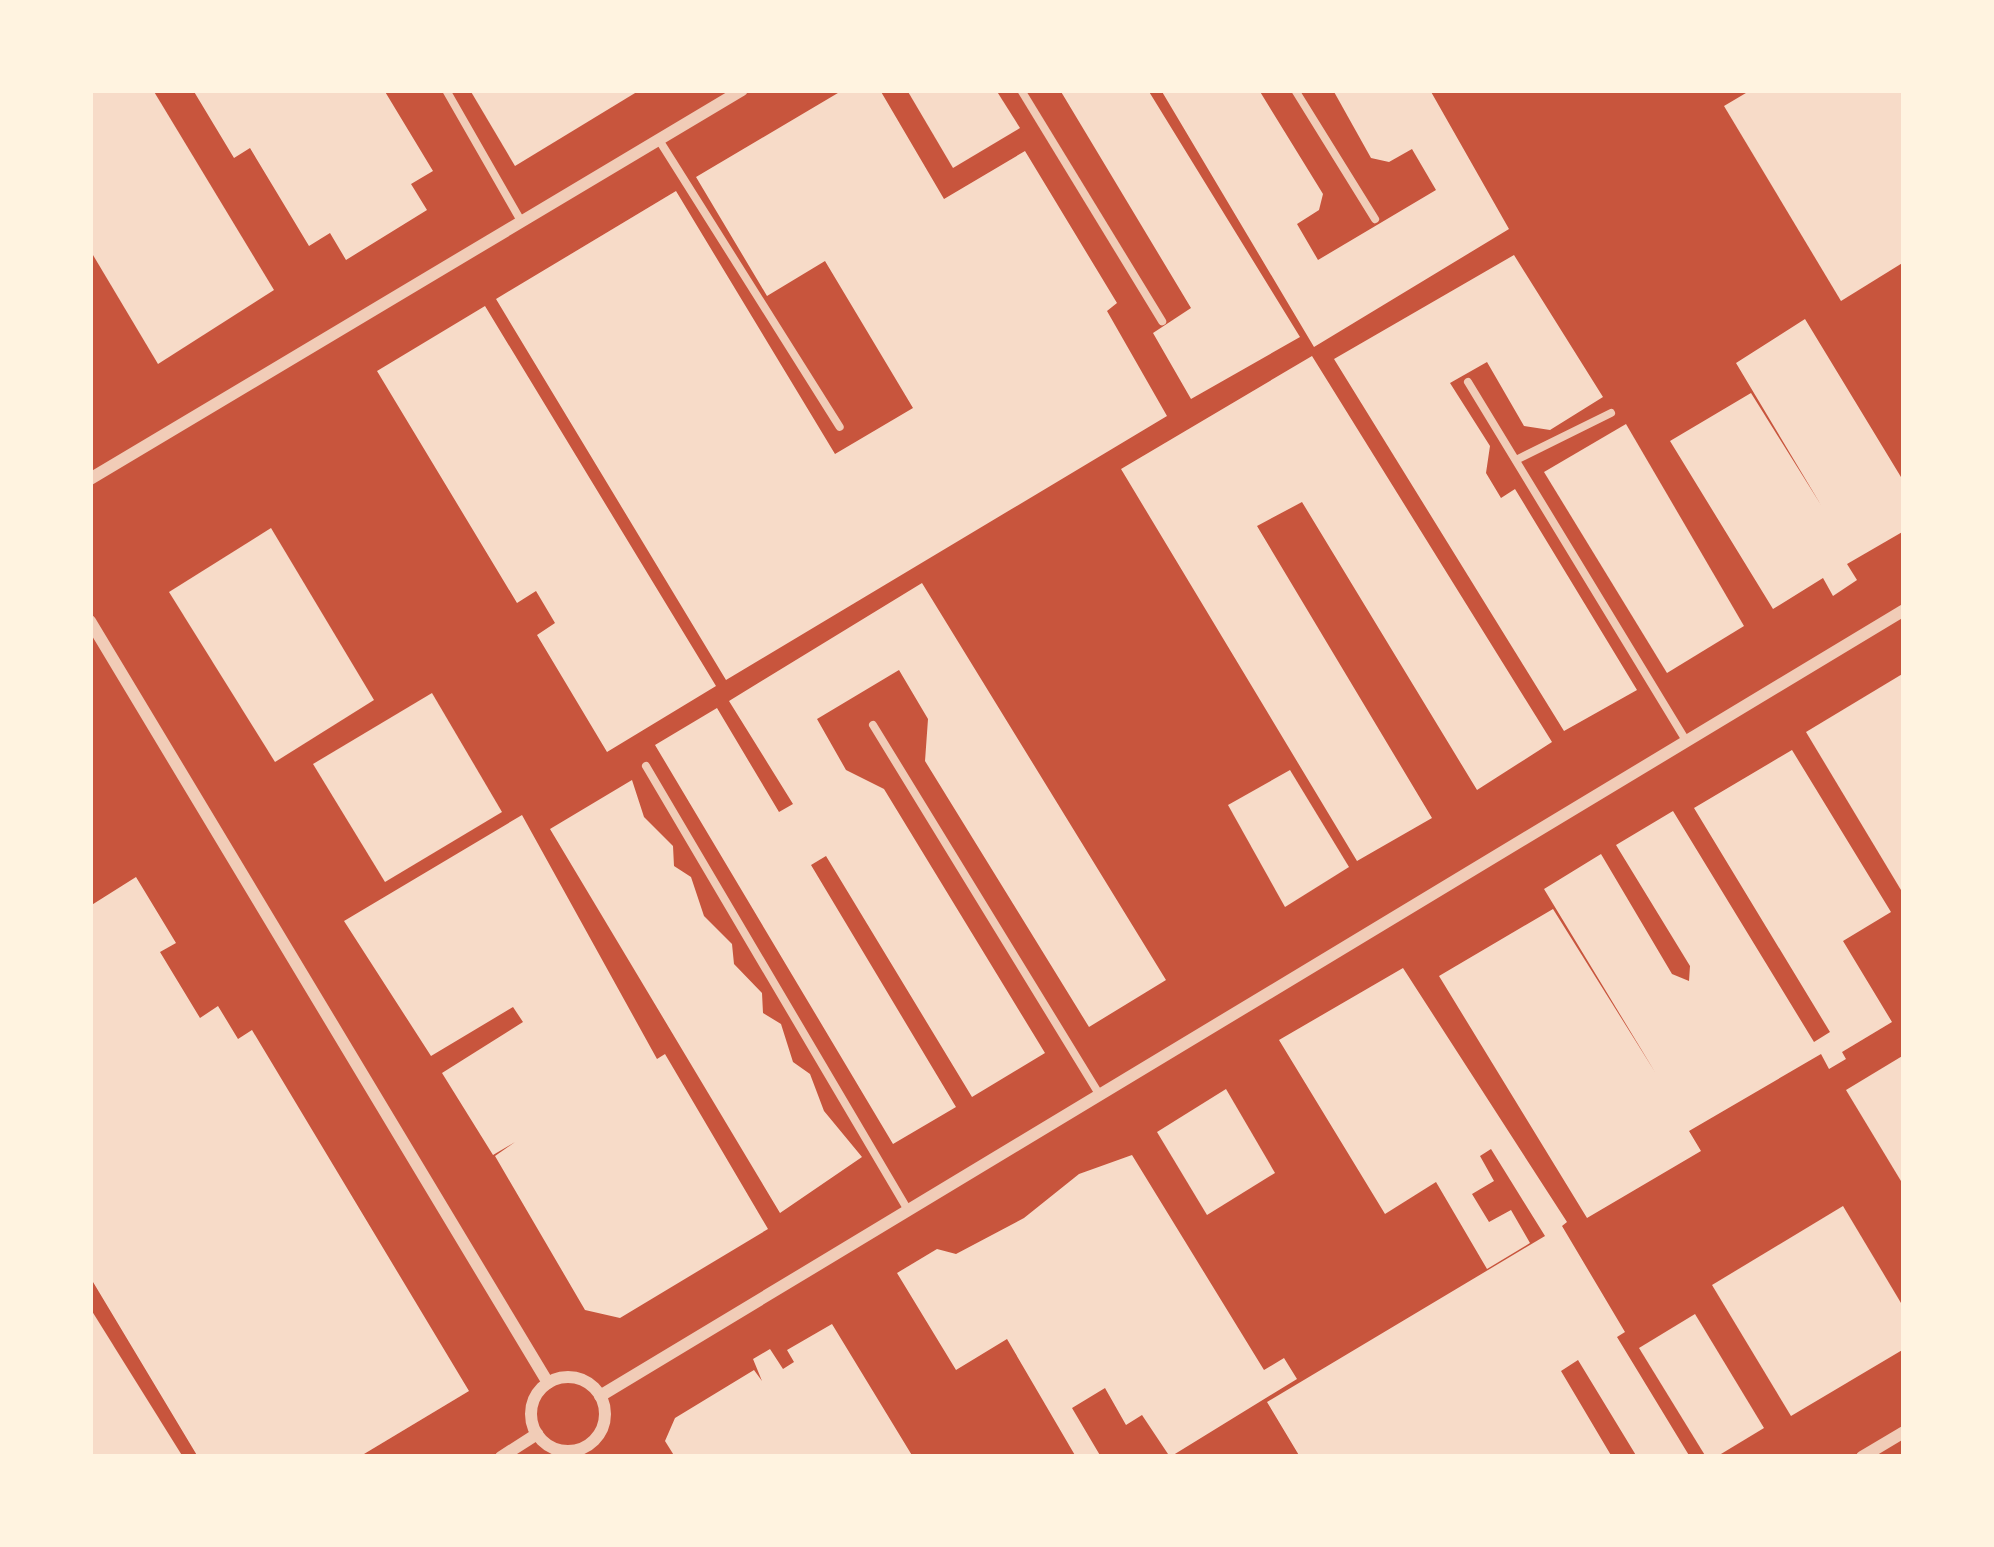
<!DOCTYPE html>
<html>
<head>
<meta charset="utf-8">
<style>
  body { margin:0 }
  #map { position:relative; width:1994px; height:1547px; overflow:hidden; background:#c8553d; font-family:"Fira Sans",sans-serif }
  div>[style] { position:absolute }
  .building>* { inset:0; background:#f7dbc8 }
  .service>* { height:8px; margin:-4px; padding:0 4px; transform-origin:4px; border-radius:4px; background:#f1ccb7 }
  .minor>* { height:12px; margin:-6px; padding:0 6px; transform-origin:6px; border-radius:6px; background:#f1ccb7 }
  .minor>.ring { margin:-6px; padding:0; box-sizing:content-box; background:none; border:12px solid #f1ccb7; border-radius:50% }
  span { translate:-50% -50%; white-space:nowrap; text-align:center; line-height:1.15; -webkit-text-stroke:12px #fff3e0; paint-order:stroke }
  .frame { position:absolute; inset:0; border:93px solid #fff3e0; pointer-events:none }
</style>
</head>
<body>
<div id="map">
  <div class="building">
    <i style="clip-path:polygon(90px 90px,153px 90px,274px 290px,158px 364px,90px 250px)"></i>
    <i style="clip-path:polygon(193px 90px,384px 90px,433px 171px,411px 184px,427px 210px,346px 260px,330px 233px,309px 246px,250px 148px,234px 158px)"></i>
    <i style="clip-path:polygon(470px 90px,640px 90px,515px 166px)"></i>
    <i style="clip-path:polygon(843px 90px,880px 90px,944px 199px,1025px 151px,1117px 303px,1107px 311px,1167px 416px,726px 680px,496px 299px,676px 191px,835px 454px,913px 408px,825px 261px,767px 296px,696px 177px)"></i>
    <i style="clip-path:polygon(907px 90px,996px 90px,1020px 128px,953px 168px)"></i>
    <i style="clip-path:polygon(1060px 90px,1148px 90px,1300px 337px,1191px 399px,1153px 333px,1191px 308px)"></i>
    <i style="clip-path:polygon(1161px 90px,1259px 90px,1323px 194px,1319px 210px,1297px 224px,1318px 260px,1436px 190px,1412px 149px,1389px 162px,1371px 158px,1333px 90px,1430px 90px,1509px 229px,1314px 347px)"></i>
    <i style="clip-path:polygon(1751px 90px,1904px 90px,1904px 262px,1841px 301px,1724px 106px)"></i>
    <i style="clip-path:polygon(1514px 255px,1603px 397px,1550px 430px,1524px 426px,1487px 362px,1450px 383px,1490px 446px,1486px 473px,1501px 498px,1515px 489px,1637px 690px,1564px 731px,1334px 359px)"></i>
    <i style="clip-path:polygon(485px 306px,716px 686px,607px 752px,537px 635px,555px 623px,536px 591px,517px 603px,377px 371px)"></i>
    <i style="clip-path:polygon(1805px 319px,1904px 482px,1904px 531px,1847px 564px,1857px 580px,1833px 596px,1823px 578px,1773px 609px,1670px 441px,1751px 393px,1821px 505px,1736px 363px)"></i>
    <i style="clip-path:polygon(1312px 356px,1552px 742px,1477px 790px,1302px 502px,1257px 526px,1432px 818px,1357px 861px,1121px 469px)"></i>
    <i style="clip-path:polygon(1626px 424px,1744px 626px,1667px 673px,1544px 472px)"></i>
    <i style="clip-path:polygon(271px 528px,374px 700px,275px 762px,169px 592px)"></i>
    <i style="clip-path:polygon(922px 583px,1166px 980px,1089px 1027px,925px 761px,928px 719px,899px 670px,817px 719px,846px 770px,884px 789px,1045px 1053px,972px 1097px,826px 856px,811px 865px,956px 1107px,893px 1144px,655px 745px,717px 708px,779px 812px,793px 804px,729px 701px)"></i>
    <i style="clip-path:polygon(1904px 673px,1904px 895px,1806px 732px)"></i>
    <i style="clip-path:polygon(432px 693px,502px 812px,385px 882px,313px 764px)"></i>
    <i style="clip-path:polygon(1792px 750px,1891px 912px,1843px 941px,1892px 1022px,1842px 1052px,1846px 1059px,1829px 1069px,1821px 1054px,1689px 1131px,1701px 1151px,1587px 1218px,1439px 976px,1553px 909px,1655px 1072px,1544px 889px,1601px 854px,1672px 974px,1689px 981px,1690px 966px,1616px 845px,1673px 811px,1814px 1042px,1830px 1032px,1694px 808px)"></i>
    <i style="clip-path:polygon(1290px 770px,1349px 867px,1285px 907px,1228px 805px)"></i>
    <i style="clip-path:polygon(632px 780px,644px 817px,673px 846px,674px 866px,691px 877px,704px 916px,732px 944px,734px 964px,762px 993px,763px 1013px,781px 1024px,793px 1062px,810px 1074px,824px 1111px,862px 1157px,780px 1213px,550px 829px)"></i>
    <i style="clip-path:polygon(522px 815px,657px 1059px,665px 1054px,768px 1229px,620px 1318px,585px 1310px,495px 1156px,515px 1142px,493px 1155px,442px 1073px,523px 1022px,513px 1007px,431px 1056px,344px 921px)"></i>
    <i style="clip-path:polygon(136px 877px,176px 943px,160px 952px,200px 1018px,218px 1006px,238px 1039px,252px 1030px,469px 1391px,359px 1457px,198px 1457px,90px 1277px,90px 906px)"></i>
    <i style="clip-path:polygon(1403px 968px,1567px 1222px,1562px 1226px,1625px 1332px,1617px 1337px,1690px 1457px,1637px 1457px,1578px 1360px,1561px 1371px,1612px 1457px,1300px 1457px,1267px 1402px,1545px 1236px,1491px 1149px,1480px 1156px,1494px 1181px,1472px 1194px,1489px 1222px,1511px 1210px,1530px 1243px,1487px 1269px,1436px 1182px,1385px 1214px,1279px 1040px)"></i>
    <i style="clip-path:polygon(1904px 1055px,1904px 1186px,1846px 1090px)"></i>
    <i style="clip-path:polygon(1226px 1089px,1275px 1173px,1207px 1215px,1157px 1132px)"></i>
    <i style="clip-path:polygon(1132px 1155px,1264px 1370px,1284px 1358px,1297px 1379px,1170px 1457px,1142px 1415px,1126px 1425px,1105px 1388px,1072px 1408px,1101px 1457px,1076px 1457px,1007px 1339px,956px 1370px,897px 1273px,937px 1249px,956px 1254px,1024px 1218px,1079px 1174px)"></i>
    <i style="clip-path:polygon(1843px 1206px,1904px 1308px,1904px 1349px,1791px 1416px,1712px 1285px)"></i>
    <i style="clip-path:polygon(90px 1308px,183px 1457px,90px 1457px)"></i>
    <i style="clip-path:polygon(1695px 1314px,1764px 1428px,1716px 1457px,1706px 1457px,1639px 1348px)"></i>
    <i style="clip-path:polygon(832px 1324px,913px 1457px,675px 1457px,665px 1441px,675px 1418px,754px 1370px,762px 1381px,753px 1359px,770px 1349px,783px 1369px,794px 1362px,787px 1350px)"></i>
  </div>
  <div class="service">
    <i style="left:446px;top:90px;width:151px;rotate:60.2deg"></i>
    <i style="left:1021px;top:90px;width:271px;rotate:58.6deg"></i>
    <i style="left:1295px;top:90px;width:152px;rotate:58.2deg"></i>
    <i style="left:659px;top:140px;width:339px;rotate:57.8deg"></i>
    <i style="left:1468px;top:382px;width:419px;rotate:58.7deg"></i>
    <i style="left:1516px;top:460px;width:106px;rotate:-26.3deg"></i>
    <i style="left:873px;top:725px;width:434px;rotate:58.5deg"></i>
    <i style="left:646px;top:766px;width:516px;rotate:59.46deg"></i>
  </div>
  <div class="minor">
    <i style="left:90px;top:479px;width:759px;rotate:-30.82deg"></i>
    <i style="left:90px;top:621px;width:889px;rotate:58.99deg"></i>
    <i class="ring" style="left:531px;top:1377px;width:62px;height:62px"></i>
    <i style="left:600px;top:1396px;width:1523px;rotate:-31.08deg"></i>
    <i style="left:501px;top:1457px;width:43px;rotate:-32.6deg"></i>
    <i style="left:1862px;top:1457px;width:49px;rotate:-30.8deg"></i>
  </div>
  <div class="frame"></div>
</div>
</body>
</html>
